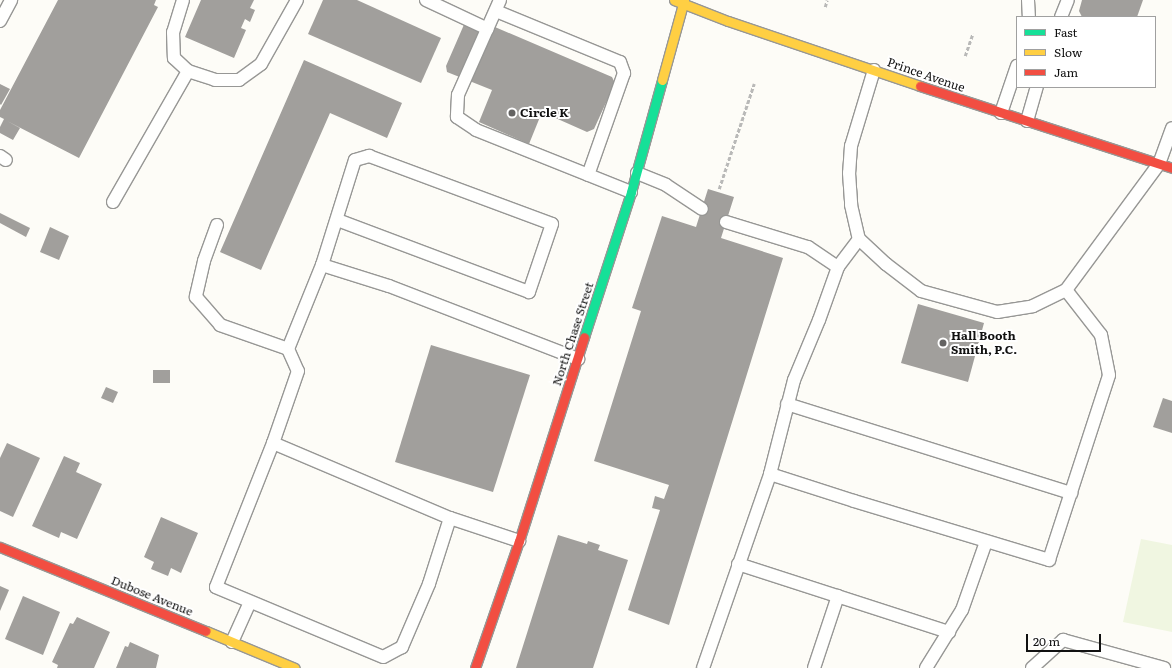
<!DOCTYPE html>
<html>
<head>
<meta charset="utf-8">
<style>
  body { margin:0 }
  #map { position:relative; width:1172px; height:668px; overflow:hidden; background:#fdfcf7; font-family:Literata,serif }
  div>[style] { position:absolute }
  .pitch>* { inset:0; background:#f0f6e1 }
  .building>* { inset:0; background:#a19f9c }
  .path>* { height:2.5px; margin-top:-1.25px; transform-origin:0; background:repeating-linear-gradient(90deg,#b9b9b8 0 4px,transparent 0 6px) }
  .roads { filter:drop-shadow(1px 0 #979795) drop-shadow(-1px 0 #979795) drop-shadow(0 1px #979795) drop-shadow(0 -1px #979795) }
  .lane>* { height:12px; margin:-6px; padding:0 6px; transform-origin:6px; border-radius:6px; background:#fffffe }
  .fast>* { height:9px; margin:-4.5px; padding:0 4.5px; transform-origin:4.5px; border-radius:4.5px; background:#16e098 }
  .slow>* { height:9px; margin:-4.5px; padding:0 4.5px; transform-origin:4.5px; border-radius:4.5px; background:#ffcf43 }
  .jam>* { height:9px; margin:-4.5px; padding:0 4.5px; transform-origin:4.5px; border-radius:4.5px; background:#f24e42 }
  .dots>* { width:11px; height:11px; translate:-50% -50%; box-sizing:border-box; border:2px solid #fff; border-radius:50% }
  span { translate:-50% -50%; white-space:nowrap; text-align:center; line-height:1.15; -webkit-text-stroke:4px #fff; paint-order:stroke }
  .street-label { font-size:12px; color:#111 }
  .poi-label { font-size:12px; color:#111; font-weight:700 }
  .left { translate:0 -50%; text-align:left }
  .legend { position:absolute; left:1016px; top:16px; width:140px; height:72px; box-sizing:border-box; background:#fff; border:1px solid #a0a0a0; margin:0; padding:5px 7px; list-style:none; font-size:12px; color:#111 }
  .legend li { display:flex; align-items:center; gap:8px; height:20px }
  .legend b { width:20px; border:1px solid #a0a0a0 }
  .scale { position:absolute; left:1026px; top:634px; width:75px; height:18px; box-sizing:border-box; border:2px solid #111; border-top:0; padding-left:5px; font-size:12px; line-height:14px; white-space:nowrap; color:#111; -webkit-text-stroke:3px #fff; paint-order:stroke }
</style>
</head>
<body>
<div id="map">
  <div class="pitch">
    <i style="clip-path:polygon(1141px 539px,1172px 545px,1172px 632px,1123px 622px)"></i>
  </div>
  <div class="building">
    <i style="clip-path:polygon(58px 0,156px 0,154px 5px,158px 7px,79px 158px,7px 121px,20px 128px,13px 140px,0 133px,0 127px,4px 119px,0 117px,0 110px)"></i>
    <i style="clip-path:polygon(201px 0,254px 0,250px 8px,255px 10px,250px 22px,245px 19px,241px 28px,246px 30px,234px 58px,185px 37px)"></i>
    <i style="clip-path:polygon(323px 0,357px 0,441px 38px,421px 83px,308px 34px)"></i>
    <i style="clip-path:polygon(1082px 0,1143px 0,1137px 17px,1082px 17px,1079px 11px)"></i>
    <i style="clip-path:polygon(474px 18px,612px 77px,615px 83px,594px 129px,587px 132px,542px 112px,529px 144px,479px 122px,492px 90px,447px 72px,446px 66px,466px 20px)"></i>
    <i style="clip-path:polygon(304px 60px,402px 103px,387px 138px,330px 113px,261px 270px,220px 252px)"></i>
    <i style="clip-path:polygon(0 84px,10px 89px,1px 105px,0 104px)"></i>
    <i style="clip-path:polygon(708px 189px,734px 197px,721px 238px,783px 258px,669px 625px,628px 610px,660px 510px,652px 508px,655px 496px,664px 499px,669px 485px,594px 461px,641px 311px,632px 308px,662px 216px,696px 227px)"></i>
    <i style="clip-path:polygon(0 213px,30px 228px,26px 237px,0 223px)"></i>
    <i style="clip-path:polygon(50px 227px,69px 236px,59px 260px,40px 252px)"></i>
    <i style="clip-path:polygon(918px 304px,984px 323px,968px 382px,901px 363px)"></i>
    <i style="clip-path:polygon(431px 345px,530px 375px,493px 492px,395px 462px)"></i>
    <i style="clip-path:polygon(153px 370px,170px 370px,170px 383px,153px 383px)"></i>
    <i style="clip-path:polygon(106px 387px,118px 392px,113px 403px,101px 398px)"></i>
    <i style="clip-path:polygon(1163px 398px,1172px 401px,1172px 433px,1153px 427px)"></i>
    <i style="clip-path:polygon(7px 443px,40px 458px,13px 517px,0 511px,0 458px)"></i>
    <i style="clip-path:polygon(64px 456px,80px 463px,76px 472px,102px 484px,77px 539px,61px 532px,59px 538px,32px 526px)"></i>
    <i style="clip-path:polygon(161px 517px,198px 533px,181px 573px,171px 568px,168px 576px,151px 569px,154px 562px,144px 557px)"></i>
    <i style="clip-path:polygon(558px 535px,587px 544px,588px 541px,600px 545px,598px 550px,628px 560px,593px 668px,516px 668px)"></i>
    <i style="clip-path:polygon(0 586px,9px 590px,0 611px)"></i>
    <i style="clip-path:polygon(23px 596px,60px 612px,43px 655px,5px 639px)"></i>
    <i style="clip-path:polygon(77px 617px,110px 632px,94px 668px,57px 668px,58px 665px,52px 662px,70px 623px,73px 624px)"></i>
    <i style="clip-path:polygon(130px 642px,159px 655px,156px 668px,116px 668px,125px 646px,128px 647px)"></i>
  </div>
  <div class="path">
    <i style="left:825px;top:7px;width:7px;rotate:-74deg"></i>
    <i style="left:965px;top:56px;width:24px;rotate:-71deg"></i>
    <i style="left:719px;top:189px;width:111px;rotate:-71.6deg"></i>
  </div>
  <div class="roads">
    <div class="lane">
      <i style="left:183px;top:0;width:34px;rotate:107deg"></i>
      <i style="left:173px;top:32px;width:26px;rotate:88deg"></i>
      <i style="left:174px;top:58px;width:19px;rotate:43deg"></i>
      <i style="left:188px;top:71px;width:28px;rotate:18deg"></i>
      <i style="left:215px;top:80px;width:24px"></i>
      <i style="left:239px;top:80px;width:27px;rotate:-36deg"></i>
      <i style="left:261px;top:64px;width:73px;rotate:-60.6deg"></i>
      <i style="left:426px;top:0;width:68px;rotate:25.1deg"></i>
      <i style="left:500px;top:0;width:104px;rotate:113.9deg"></i>
      <i style="left:458px;top:95px;width:22px;rotate:93deg"></i>
      <i style="left:457px;top:117px;width:23px;rotate:34deg"></i>
      <i style="left:476px;top:130px;width:167px;rotate:21.8deg"></i>
      <i style="left:1028px;top:0;width:17px;rotate:87deg"></i>
      <i style="left:496px;top:11px;width:134px;rotate:22.4deg"></i>
      <i style="left:620px;top:62px;width:12px;rotate:70deg"></i>
      <i style="left:624px;top:73px;width:108px;rotate:109.4deg"></i>
      <i style="left:1061px;top:17px;width:18px;rotate:-68deg"></i>
      <i style="left:0;top:21px;width:24px;rotate:-62deg"></i>
      <i style="left:874px;top:70px;width:79px;rotate:106.8deg"></i>
      <i style="left:851px;top:146px;width:27px;rotate:94deg"></i>
      <i style="left:849px;top:173px;width:32px;rotate:86deg"></i>
      <i style="left:851px;top:205px;width:35px;rotate:77deg"></i>
      <i style="left:859px;top:239px;width:37px;rotate:43deg"></i>
      <i style="left:886px;top:264px;width:44px;rotate:37.6deg"></i>
      <i style="left:921px;top:291px;width:79px;rotate:15.4deg"></i>
      <i style="left:997px;top:312px;width:36px;rotate:-9deg"></i>
      <i style="left:1033px;top:306px;width:37px;rotate:-26deg"></i>
      <i style="left:1066px;top:290px;width:157px;rotate:-53.6deg"></i>
      <i style="left:1159px;top:164px;width:38px;rotate:-70deg"></i>
      <i style="left:1001px;top:113px;width:50px;rotate:-71.2deg"></i>
      <i style="left:1027px;top:121px;width:35px;rotate:-74deg"></i>
      <i style="left:0;top:156px;width:7px;rotate:34deg"></i>
      <i style="left:637px;top:173px;width:31px;rotate:22deg"></i>
      <i style="left:666px;top:185px;width:43px;rotate:33.7deg"></i>
      <i style="left:113px;top:202px;width:151px;rotate:-60.2deg"></i>
      <i style="left:726px;top:222px;width:86px;rotate:17deg"></i>
      <i style="left:808px;top:247px;width:36px;rotate:34deg"></i>
      <i style="left:217px;top:225px;width:38px;rotate:110deg"></i>
      <i style="left:204px;top:261px;width:37px;rotate:103deg"></i>
      <i style="left:196px;top:297px;width:37px;rotate:49deg"></i>
      <i style="left:220px;top:325px;width:72px;rotate:19.4deg"></i>
      <i style="left:288px;top:349px;width:24px;rotate:66deg"></i>
      <i style="left:298px;top:371px;width:76px;rotate:109.1deg"></i>
      <i style="left:859px;top:239px;width:35px;rotate:127deg"></i>
      <i style="left:838px;top:267px;width:56px;rotate:109.7deg"></i>
      <i style="left:819px;top:320px;width:65px;rotate:112.6deg"></i>
      <i style="left:794px;top:380px;width:97px;rotate:104.3deg"></i>
      <i style="left:770px;top:474px;width:88px;rotate:17.8deg"></i>
      <i style="left:854px;top:501px;width:204px;rotate:16.8deg"></i>
      <i style="left:1049px;top:560px;width:194px;rotate:-72deg"></i>
      <i style="left:1109px;top:375px;width:41px;rotate:-101.3deg"></i>
      <i style="left:1101px;top:335px;width:57px;rotate:-127.9deg"></i>
      <i style="left:322px;top:265px;width:70px;rotate:17.4deg"></i>
      <i style="left:389px;top:286px;width:203px;rotate:21.1deg"></i>
      <i style="left:288px;top:349px;width:91px;rotate:-68deg"></i>
      <i style="left:322px;top:265px;width:110px;rotate:-72.6deg"></i>
      <i style="left:355px;top:160px;width:15px;rotate:-16deg"></i>
      <i style="left:369px;top:156px;width:195px;rotate:20.4deg"></i>
      <i style="left:552px;top:224px;width:72px;rotate:108.7deg"></i>
      <i style="left:529px;top:292px;width:205px;rotate:-159.4deg"></i>
      <i style="left:787px;top:404px;width:298px;rotate:17.4deg"></i>
      <i style="left:273px;top:443px;width:192px;rotate:23deg"></i>
      <i style="left:450px;top:518px;width:69px;rotate:107.7deg"></i>
      <i style="left:429px;top:584px;width:69px;rotate:113.2deg"></i>
      <i style="left:402px;top:647px;width:21px;rotate:152deg"></i>
      <i style="left:383px;top:657px;width:181px;rotate:-157.3deg"></i>
      <i style="left:216px;top:587px;width:155px;rotate:-68.4deg"></i>
      <i style="left:450px;top:518px;width:73px;rotate:18.4deg"></i>
      <i style="left:738px;top:564px;width:222px;rotate:17.9deg"></i>
      <i style="left:232px;top:642px;width:44px;rotate:-65.8deg"></i>
      <i style="left:703px;top:668px;width:205px;rotate:-70.9deg"></i>
      <i style="left:814px;top:668px;width:76px;rotate:-71.6deg"></i>
      <i style="left:926px;top:668px;width:68px;rotate:-58.2deg"></i>
      <i style="left:962px;top:610px;width:72px;rotate:-70.6deg"></i>
      <i style="left:1032px;top:668px;width:42px;rotate:-42.1deg"></i>
      <i style="left:1063px;top:640px;width:105px;rotate:15.5deg"></i>
    </div>
    <div class="fast">
      <i style="left:584px;top:337px;width:152px;rotate:-72deg"></i>
      <i style="left:631px;top:192px;width:116px;rotate:-74.5deg"></i>
    </div>
    <div class="slow">
      <i style="left:674px;top:0;width:58px;rotate:21.3deg"></i>
      <i style="left:728px;top:21px;width:203px;rotate:18.7deg"></i>
      <i style="left:662px;top:80px;width:83px;rotate:-74.6deg"></i>
      <i style="left:206px;top:631px;width:96px;rotate:22.6deg"></i>
    </div>
    <div class="jam">
      <i style="left:920px;top:86px;width:265px;rotate:18deg"></i>
      <i style="left:0;top:547px;width:222px;rotate:22.2deg"></i>
      <i style="left:475px;top:668px;width:134px;rotate:-70.9deg"></i>
      <i style="left:519px;top:541px;width:214px;rotate:-72.3deg"></i>
    </div>
  </div>
  <div class="dots">
    <i style="left:512px;top:113px;background:#646362"></i>
    <i style="left:943px;top:343px;background:#646362"></i>
  </div>
  <div class="street-label">
    <span style="left:926px;top:75px;rotate:19deg">Prince Avenue</span>
    <span style="left:573px;top:334px;rotate:-72deg">North Chase Street</span>
    <span style="left:152px;top:596px;rotate:22deg">Dubose Avenue</span>
  </div>
  <div class="poi-label">
    <span class="left" style="left:520px;top:113px">Circle K</span>
    <span class="left" style="left:951px;top:343px">Hall Booth<br>Smith, P.C.</span>
  </div>
  <ul class="legend">
  <li><b style="height:5px;background:#16e098"></b>Fast</li>
  <li><b style="height:5px;background:#ffcf43"></b>Slow</li>
  <li><b style="height:5px;background:#f24e42"></b>Jam</li>
  </ul>
  <div class="scale">20 m</div>
</div>
</body>
</html>
